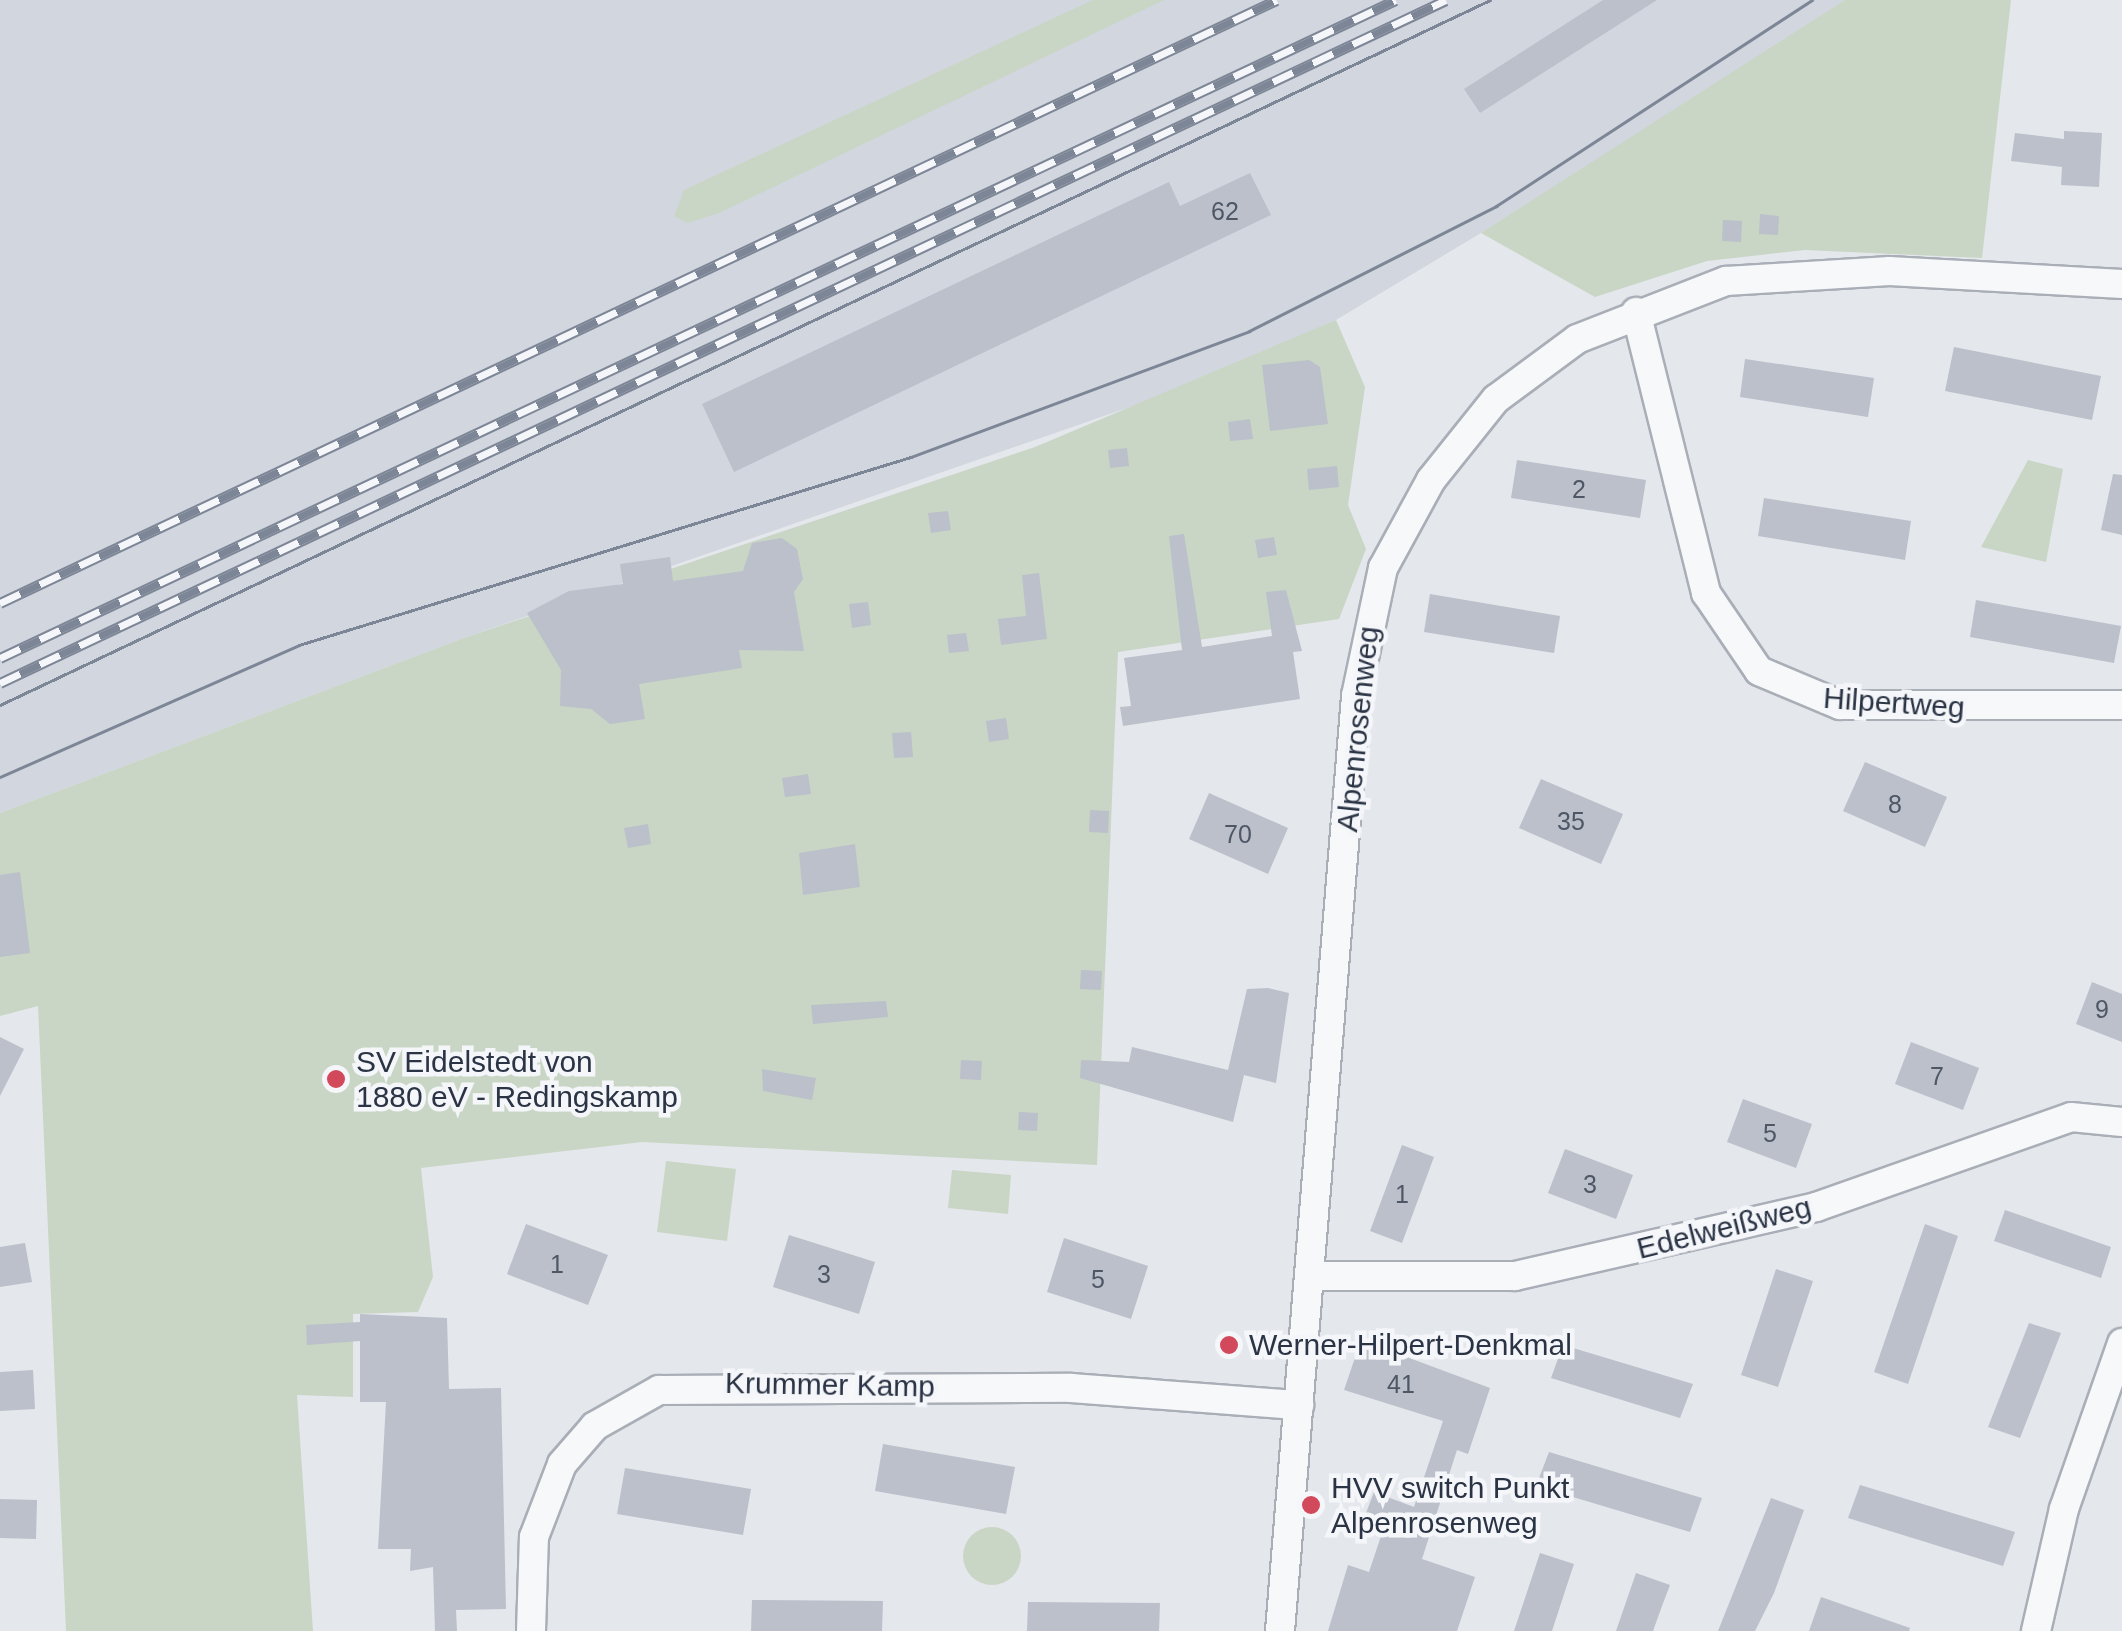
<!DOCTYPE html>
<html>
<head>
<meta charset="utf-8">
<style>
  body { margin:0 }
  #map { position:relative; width:2122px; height:1631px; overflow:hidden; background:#e4e7ec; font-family:Arial,sans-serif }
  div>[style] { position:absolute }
  .built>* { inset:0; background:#d2d6de }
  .green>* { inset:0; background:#c9d6c5 }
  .round { border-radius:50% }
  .building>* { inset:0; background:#bbc0ca }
  .roads { filter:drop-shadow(2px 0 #a9aeb7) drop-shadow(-2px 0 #a9aeb7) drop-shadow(0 2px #a9aeb7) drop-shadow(0 -2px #a9aeb7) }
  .street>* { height:28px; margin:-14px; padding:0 14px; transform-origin:14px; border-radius:14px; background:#f7f8fa }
  .tram>* { height:2.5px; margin:-1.25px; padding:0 1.25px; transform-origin:1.25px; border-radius:1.25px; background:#7d8696 }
  .rail>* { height:11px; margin-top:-5.5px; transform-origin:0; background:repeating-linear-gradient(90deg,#f4f6f9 0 22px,#7d8696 0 44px); box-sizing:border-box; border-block:2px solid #7d8696 }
  .dots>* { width:28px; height:28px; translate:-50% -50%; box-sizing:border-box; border:5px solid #f4f6f9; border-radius:50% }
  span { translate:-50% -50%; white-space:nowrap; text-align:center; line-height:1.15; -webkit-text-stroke:9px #f4f6f9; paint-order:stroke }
  .number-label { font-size:25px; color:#4f5766 }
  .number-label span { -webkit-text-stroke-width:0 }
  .street-label { font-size:30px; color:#2b3445 }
  .poi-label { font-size:30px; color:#2b3445 }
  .left { translate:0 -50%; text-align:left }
</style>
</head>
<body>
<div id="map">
  <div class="built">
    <i style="clip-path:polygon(0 0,1845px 0,1631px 143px,1336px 320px,1182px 389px,464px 638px,0 813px)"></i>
  </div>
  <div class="green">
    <i style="clip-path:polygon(1093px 0,1164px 0,719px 213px,688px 223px,674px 216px,684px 190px)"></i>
    <i style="clip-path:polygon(1845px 0,2011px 0,1982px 258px,1805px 250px,1707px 261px,1595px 297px,1481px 233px)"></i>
    <i style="clip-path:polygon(1336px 320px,1365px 387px,1348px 505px,1366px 549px,1339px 619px,1118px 652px,1097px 1165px,642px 1142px,421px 1168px,433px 1277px,418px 1312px,353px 1314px,353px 1397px,297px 1395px,313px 1631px,66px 1631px,38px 1006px,0 1016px,0 813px,464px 638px,1035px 447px)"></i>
    <i style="clip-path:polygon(2028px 460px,2063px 469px,2046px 562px,1981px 547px)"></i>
    <i style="clip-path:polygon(666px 1161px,736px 1169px,727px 1241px,657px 1232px)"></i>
    <i style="clip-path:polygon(952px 1170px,1011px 1175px,1008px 1214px,948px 1208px)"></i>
    <i class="round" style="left:963px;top:1527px;width:58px;height:58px"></i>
  </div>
  <div class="building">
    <i style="clip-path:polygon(1603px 0,1657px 0,1480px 113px,1464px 89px)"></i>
    <i style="clip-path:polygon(2064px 131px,2102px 133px,2099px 187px,2061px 185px,2062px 167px,2011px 161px,2015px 133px,2064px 139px)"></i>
    <i style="clip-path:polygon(1250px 173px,1271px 215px,734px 472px,702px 404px,1169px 182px,1180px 206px)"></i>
    <i style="clip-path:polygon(1760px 214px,1779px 216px,1778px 235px,1759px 234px)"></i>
    <i style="clip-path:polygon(1723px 220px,1742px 221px,1741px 242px,1722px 241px)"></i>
    <i style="clip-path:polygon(1954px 347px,2101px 376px,2092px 420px,1945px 391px)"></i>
    <i style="clip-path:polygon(1745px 359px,1874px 378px,1868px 417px,1740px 397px)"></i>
    <i style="clip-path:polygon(1309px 360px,1320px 367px,1328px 424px,1270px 431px,1262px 365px)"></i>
    <i style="clip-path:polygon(1250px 419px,1253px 439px,1230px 441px,1228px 422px)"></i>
    <i style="clip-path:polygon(1127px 448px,1129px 466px,1110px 468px,1108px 450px)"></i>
    <i style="clip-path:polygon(1517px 460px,1646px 480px,1640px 518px,1511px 498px)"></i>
    <i style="clip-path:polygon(1337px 466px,1339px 487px,1309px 490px,1307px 469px)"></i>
    <i style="clip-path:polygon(2113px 474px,2122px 475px,2122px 535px,2101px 530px)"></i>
    <i style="clip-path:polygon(1764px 498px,1911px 521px,1905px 560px,1758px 536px)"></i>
    <i style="clip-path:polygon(948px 511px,951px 530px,931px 533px,928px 513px)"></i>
    <i style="clip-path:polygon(1184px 534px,1202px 647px,1272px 636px,1266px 592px,1286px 590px,1302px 651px,1293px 652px,1300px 699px,1123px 726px,1120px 707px,1131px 706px,1124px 658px,1182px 650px,1169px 536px)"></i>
    <i style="clip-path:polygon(1274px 537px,1277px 555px,1258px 558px,1255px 540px)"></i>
    <i style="clip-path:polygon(782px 538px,797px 549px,803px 579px,794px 592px,804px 651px,739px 650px,742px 668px,639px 684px,645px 719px,610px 724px,591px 709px,560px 706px,561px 670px,527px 613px,569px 591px,623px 584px,620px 564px,670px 557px,673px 581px,743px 571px,752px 543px)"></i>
    <i style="clip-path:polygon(1039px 573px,1047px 639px,1001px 645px,998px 619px,1026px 616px,1022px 575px)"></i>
    <i style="clip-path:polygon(1430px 594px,1560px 616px,1554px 653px,1424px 632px)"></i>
    <i style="clip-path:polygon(1976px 600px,2121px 626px,2114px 663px,1970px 637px)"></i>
    <i style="clip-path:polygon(868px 602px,871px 625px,852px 628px,849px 604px)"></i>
    <i style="clip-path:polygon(966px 633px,969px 651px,949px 653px,947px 635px)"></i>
    <i style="clip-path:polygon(1006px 718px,1009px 739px,989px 742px,986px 721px)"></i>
    <i style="clip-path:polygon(911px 732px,913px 757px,894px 758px,892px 733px)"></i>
    <i style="clip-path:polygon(1865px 762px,1947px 797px,1925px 847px,1843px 811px)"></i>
    <i style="clip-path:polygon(808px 774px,811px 794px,785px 797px,782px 778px)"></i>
    <i style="clip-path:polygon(1541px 779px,1623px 814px,1601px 864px,1519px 828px)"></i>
    <i style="clip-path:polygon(1209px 793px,1288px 828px,1268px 874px,1189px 839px)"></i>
    <i style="clip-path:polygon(1090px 810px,1109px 811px,1108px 833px,1089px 832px)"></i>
    <i style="clip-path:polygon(648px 824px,651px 844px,628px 848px,624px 828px)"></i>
    <i style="clip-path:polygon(855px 844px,860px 887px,803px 895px,799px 853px)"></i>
    <i style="clip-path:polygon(20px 872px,30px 953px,0 957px,0 875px)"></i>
    <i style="clip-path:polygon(1081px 970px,1102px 971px,1101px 990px,1080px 989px)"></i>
    <i style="clip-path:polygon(2092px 982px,2122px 994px,2122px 1042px,2076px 1024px)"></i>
    <i style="clip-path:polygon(1268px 988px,1289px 993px,1276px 1083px,1244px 1075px,1233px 1122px,1080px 1078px,1081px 1060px,1129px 1062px,1132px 1047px,1228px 1070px,1247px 989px)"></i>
    <i style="clip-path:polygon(886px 1001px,888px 1017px,813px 1024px,811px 1005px)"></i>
    <i style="clip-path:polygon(0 1037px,24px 1049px,0 1096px)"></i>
    <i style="clip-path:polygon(1911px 1042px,1979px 1068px,1963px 1110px,1895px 1084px)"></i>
    <i style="clip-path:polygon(961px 1060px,982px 1061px,981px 1080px,960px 1079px)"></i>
    <i style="clip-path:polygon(762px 1069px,816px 1078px,812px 1100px,763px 1091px)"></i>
    <i style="clip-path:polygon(1743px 1099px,1812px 1124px,1796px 1168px,1727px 1142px)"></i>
    <i style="clip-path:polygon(1019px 1112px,1038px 1113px,1037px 1131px,1018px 1130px)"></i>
    <i style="clip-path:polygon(1402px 1145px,1434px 1157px,1402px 1243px,1370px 1231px)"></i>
    <i style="clip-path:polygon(1565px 1149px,1633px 1175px,1616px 1219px,1548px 1193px)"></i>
    <i style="clip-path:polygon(2005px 1210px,2111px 1247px,2101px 1278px,1994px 1241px)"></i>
    <i style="clip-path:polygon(526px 1224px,608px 1255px,588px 1305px,507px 1274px)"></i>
    <i style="clip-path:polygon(1925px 1224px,1958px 1236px,1908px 1384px,1874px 1372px)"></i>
    <i style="clip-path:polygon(789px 1235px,875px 1262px,859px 1314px,773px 1287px)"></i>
    <i style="clip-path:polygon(1064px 1238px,1148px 1266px,1131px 1319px,1047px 1292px)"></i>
    <i style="clip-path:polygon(25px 1243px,32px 1282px,0 1287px,0 1247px)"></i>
    <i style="clip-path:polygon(1776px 1269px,1813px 1281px,1778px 1387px,1741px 1375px)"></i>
    <i style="clip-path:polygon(360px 1314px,447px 1318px,449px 1389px,501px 1388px,506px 1609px,456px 1610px,457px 1631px,435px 1631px,433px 1567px,410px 1571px,411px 1549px,378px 1549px,386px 1402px,360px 1402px,360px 1341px,307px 1345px,306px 1325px,360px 1322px)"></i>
    <i style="clip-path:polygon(2029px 1323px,2061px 1333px,2020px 1438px,1988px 1427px)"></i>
    <i style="clip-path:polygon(1361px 1340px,1490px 1388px,1468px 1454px,1457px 1450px,1422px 1559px,1475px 1577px,1457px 1631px,1328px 1631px,1348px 1565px,1369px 1572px,1382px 1533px,1361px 1526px,1374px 1492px,1414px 1507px,1443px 1421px,1344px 1390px)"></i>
    <i style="clip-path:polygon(1563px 1345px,1693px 1384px,1680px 1418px,1551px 1378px)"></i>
    <i style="clip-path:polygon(33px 1370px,35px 1409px,0 1411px,0 1372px)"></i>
    <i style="clip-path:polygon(883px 1444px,1015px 1467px,1006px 1514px,875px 1491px)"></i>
    <i style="clip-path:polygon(1549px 1452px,1702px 1498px,1690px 1532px,1536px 1486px)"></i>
    <i style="clip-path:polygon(625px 1468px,751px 1489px,743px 1535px,617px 1514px)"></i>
    <i style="clip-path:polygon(1860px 1485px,2015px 1532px,2003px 1566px,1848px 1518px)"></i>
    <i style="clip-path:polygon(1771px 1498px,1804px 1510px,1774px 1593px,1755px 1631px,1718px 1631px)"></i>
    <i style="clip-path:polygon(0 1499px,37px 1500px,36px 1539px,0 1538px)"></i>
    <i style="clip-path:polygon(1540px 1553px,1574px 1564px,1567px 1585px,1552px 1631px,1514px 1631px)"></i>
    <i style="clip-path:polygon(1636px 1573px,1670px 1585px,1662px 1606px,1653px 1631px,1616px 1631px)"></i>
    <i style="clip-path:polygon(1821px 1597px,1910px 1628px,1909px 1631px,1809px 1631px)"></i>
    <i style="clip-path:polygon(752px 1600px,883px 1601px,882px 1631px,751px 1631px)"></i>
    <i style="clip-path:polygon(1028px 1602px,1160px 1603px,1159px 1631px,1027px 1631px)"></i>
  </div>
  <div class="roads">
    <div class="street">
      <i style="left:1636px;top:312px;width:290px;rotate:76deg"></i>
      <i style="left:1706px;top:593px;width:94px;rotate:55.8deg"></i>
      <i style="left:1759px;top:671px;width:88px;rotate:22.8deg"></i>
      <i style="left:1840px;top:705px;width:282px"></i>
      <i style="left:1312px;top:1276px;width:203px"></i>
      <i style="left:1515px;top:1276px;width:309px;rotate:-12.9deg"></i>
      <i style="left:1816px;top:1207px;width:270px;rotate:-19.4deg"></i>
      <i style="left:2071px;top:1117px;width:51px;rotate:5.6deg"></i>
      <i style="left:531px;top:1631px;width:94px;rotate:-88.2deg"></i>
      <i style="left:534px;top:1537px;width:78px;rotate:-69deg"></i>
      <i style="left:562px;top:1464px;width:50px;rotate:-49deg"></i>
      <i style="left:595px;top:1426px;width:73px;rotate:-29.4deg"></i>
      <i style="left:659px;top:1390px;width:412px;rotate:-0.3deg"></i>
      <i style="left:1071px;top:1388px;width:229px;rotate:4.3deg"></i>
      <i style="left:1280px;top:1631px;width:938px;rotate:-85.35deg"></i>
      <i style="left:1356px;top:696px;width:131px;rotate:-78.1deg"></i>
      <i style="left:1383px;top:568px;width:100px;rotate:-61.4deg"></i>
      <i style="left:1431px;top:480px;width:104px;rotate:-51.3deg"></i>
      <i style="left:1496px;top:399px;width:101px;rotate:-36.5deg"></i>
      <i style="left:1577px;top:339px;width:160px;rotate:-21.3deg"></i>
      <i style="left:1726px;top:281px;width:164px;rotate:-3.5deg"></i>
      <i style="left:1890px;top:271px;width:232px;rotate:3.2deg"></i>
      <i style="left:2036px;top:1631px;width:125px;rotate:-77.1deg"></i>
      <i style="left:2064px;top:1509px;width:176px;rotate:-70.7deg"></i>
    </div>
  </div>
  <div class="tram">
    <i style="left:0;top:705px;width:1648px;rotate:-25.32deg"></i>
    <i style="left:0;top:777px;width:327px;rotate:-23.8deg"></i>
    <i style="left:299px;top:645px;width:640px;rotate:-17.08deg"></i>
    <i style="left:911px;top:457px;width:361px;rotate:-20.4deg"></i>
    <i style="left:1249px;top:331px;width:277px;rotate:-26.8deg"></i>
    <i style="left:1496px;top:206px;width:377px;rotate:-33.1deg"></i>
  </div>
  <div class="rail">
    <i style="left:0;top:603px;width:1412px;rotate:-25.28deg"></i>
    <i style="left:0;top:658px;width:1543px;rotate:-25.24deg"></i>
    <i style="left:0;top:683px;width:1599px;rotate:-25.28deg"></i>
  </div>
  <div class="dots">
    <i style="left:336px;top:1079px;background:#d1495b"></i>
    <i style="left:1229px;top:1345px;background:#d1495b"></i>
    <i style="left:1311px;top:1505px;background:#d1495b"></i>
  </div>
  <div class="number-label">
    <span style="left:1225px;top:211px">62</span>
    <span style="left:1579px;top:489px">2</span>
    <span style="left:1895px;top:804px">8</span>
    <span style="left:1571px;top:821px">35</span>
    <span style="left:1238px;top:834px">70</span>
    <span style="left:2102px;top:1009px">9</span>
    <span style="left:1937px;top:1076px">7</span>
    <span style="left:1770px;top:1133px">5</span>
    <span style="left:1590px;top:1184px">3</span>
    <span style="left:1402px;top:1194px">1</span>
    <span style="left:557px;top:1264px">1</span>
    <span style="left:824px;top:1274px">3</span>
    <span style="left:1098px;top:1279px">5</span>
    <span style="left:1401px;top:1384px">41</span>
  </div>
  <div class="street-label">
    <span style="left:1894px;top:703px;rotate:4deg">Hilpertweg</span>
    <span style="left:1358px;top:729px;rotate:-84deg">Alpenrosenweg</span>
    <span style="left:1724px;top:1228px;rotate:-14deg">Edelweißweg</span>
    <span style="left:830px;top:1385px;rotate:1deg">Krummer Kamp</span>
  </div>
  <div class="poi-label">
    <span class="left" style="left:356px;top:1079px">SV Eidelstedt von<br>1880 eV - Redingskamp</span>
    <span class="left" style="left:1249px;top:1345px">Werner-Hilpert-Denkmal</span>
    <span class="left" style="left:1331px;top:1505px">HVV switch Punkt<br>Alpenrosenweg</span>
  </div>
</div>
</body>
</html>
